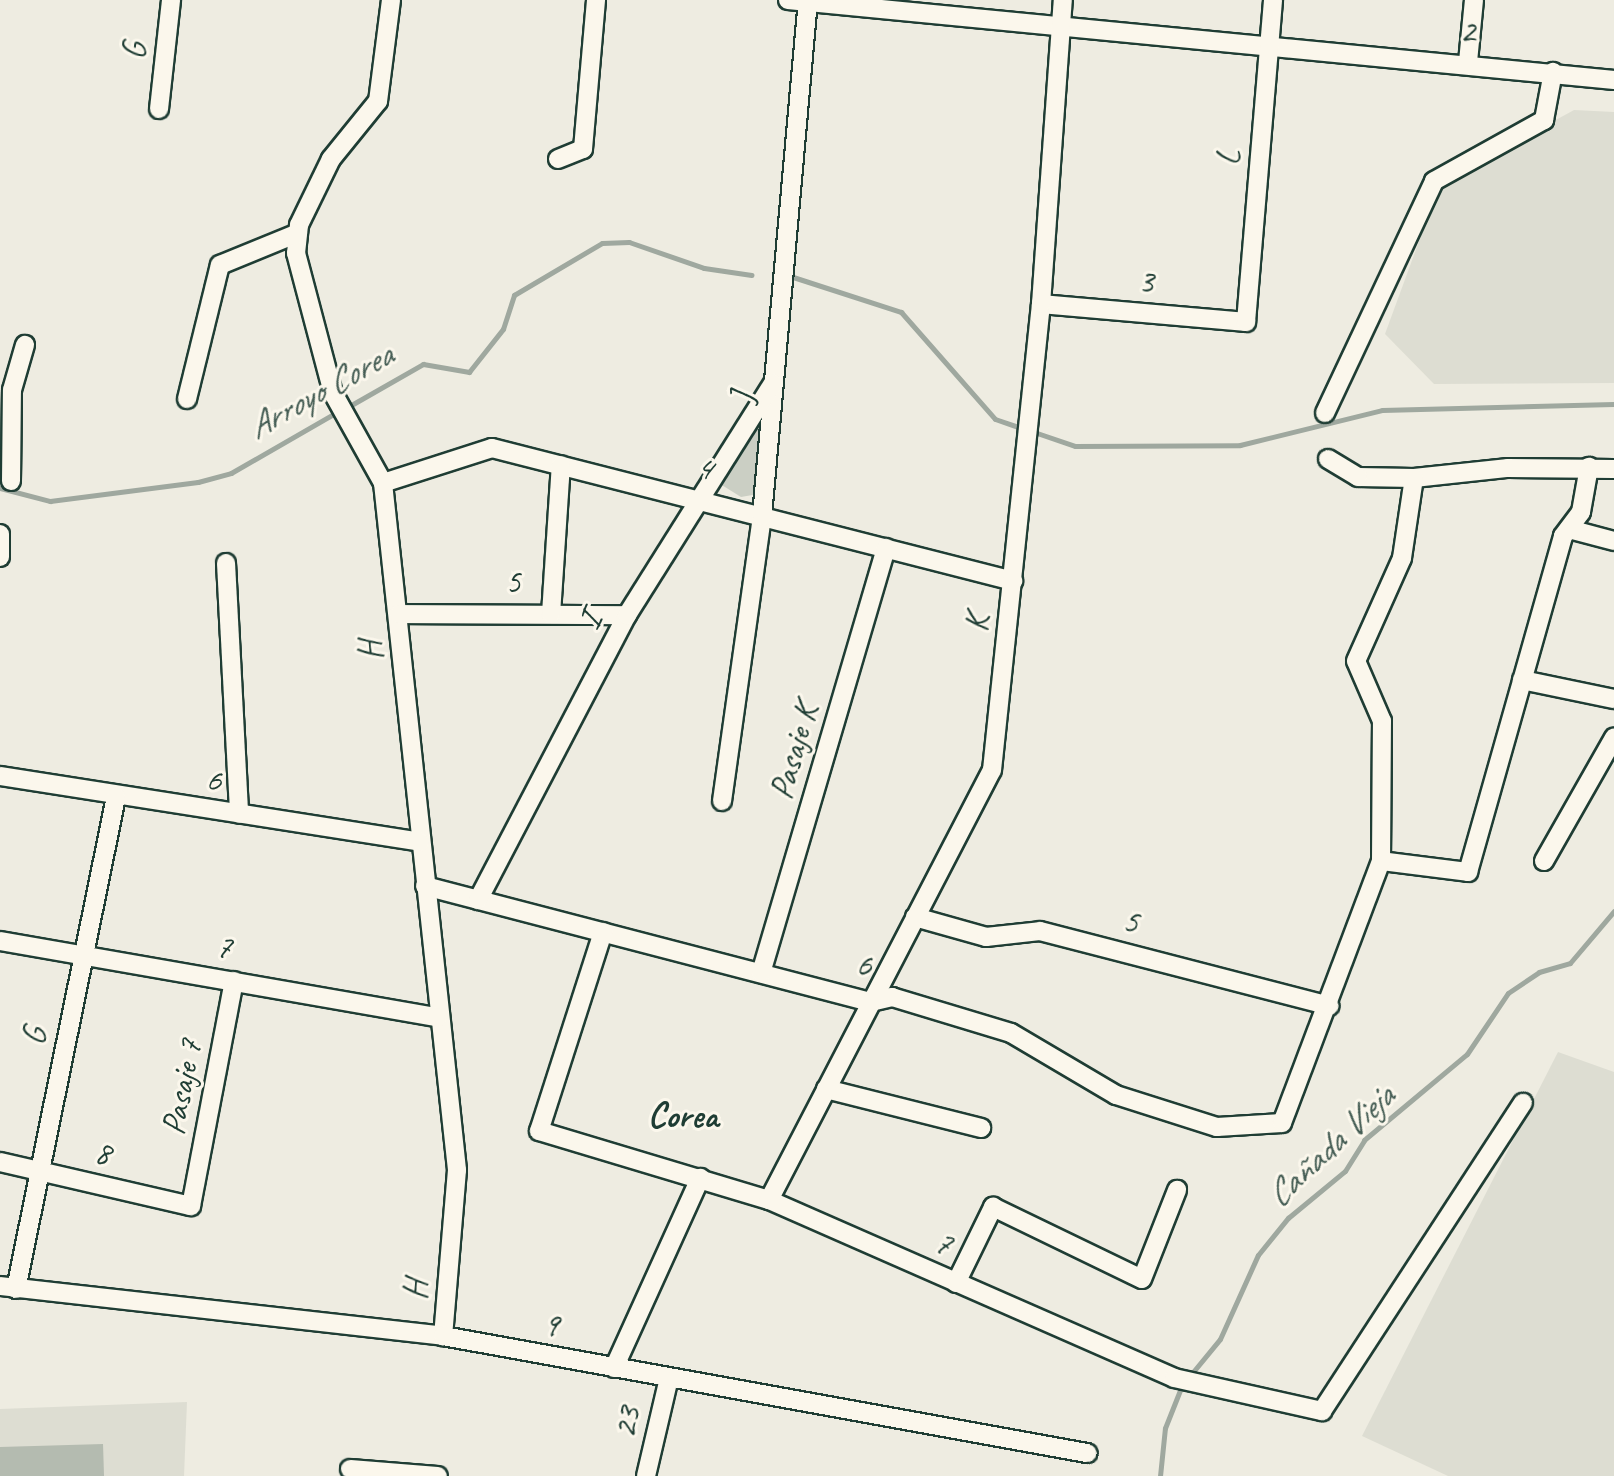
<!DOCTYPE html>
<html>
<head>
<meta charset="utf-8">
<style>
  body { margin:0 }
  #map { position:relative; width:1614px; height:1476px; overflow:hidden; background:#eeece1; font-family:Caveat,sans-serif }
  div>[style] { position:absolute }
  .built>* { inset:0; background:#ddddd2 }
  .green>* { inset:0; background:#cbcfc4 }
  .stream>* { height:5px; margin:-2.5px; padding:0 2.5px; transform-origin:2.5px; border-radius:2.5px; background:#9fa89f }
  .building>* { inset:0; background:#b4bbb0 }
  .roads { filter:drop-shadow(2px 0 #1f3d34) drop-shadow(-2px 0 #1f3d34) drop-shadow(0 2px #1f3d34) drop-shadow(0 -2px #1f3d34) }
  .street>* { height:18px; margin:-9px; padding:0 9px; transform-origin:9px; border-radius:9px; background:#fbf7ec }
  span { translate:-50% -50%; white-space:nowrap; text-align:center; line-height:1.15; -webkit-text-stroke:6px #fbf7ec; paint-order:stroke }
  .street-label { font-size:34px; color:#1f3d34 }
  .water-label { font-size:36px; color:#455d54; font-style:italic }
  .neighbourhood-label { font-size:36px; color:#1f3d34; font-weight:700 }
</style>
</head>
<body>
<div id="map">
  <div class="built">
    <i style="clip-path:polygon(1574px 110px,1614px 112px,1614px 383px,1434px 384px,1385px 334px,1440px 184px)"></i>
    <i style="clip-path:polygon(1558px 1052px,1614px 1072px,1614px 1476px,1448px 1476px,1362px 1436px)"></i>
    <i style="clip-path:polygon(187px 1402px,184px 1476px,0 1476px,0 1409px)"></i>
  </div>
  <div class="green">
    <i style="clip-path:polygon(760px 415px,758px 494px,741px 497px,717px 482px)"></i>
  </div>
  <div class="stream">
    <i style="left:793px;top:277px;width:114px;rotate:18deg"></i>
    <i style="left:901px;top:312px;width:142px;rotate:48.7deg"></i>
    <i style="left:995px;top:419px;width:31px;rotate:19deg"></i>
    <i style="left:346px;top:408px;width:89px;rotate:-29.7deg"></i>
    <i style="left:423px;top:364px;width:47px;rotate:9.9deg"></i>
    <i style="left:469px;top:372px;width:55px;rotate:-51.7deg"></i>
    <i style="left:503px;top:329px;width:36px;rotate:-72deg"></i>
    <i style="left:514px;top:295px;width:102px;rotate:-30.6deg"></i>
    <i style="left:602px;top:243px;width:27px;rotate:-2deg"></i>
    <i style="left:629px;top:242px;width:79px;rotate:19.1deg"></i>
    <i style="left:704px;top:268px;width:48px;rotate:8.5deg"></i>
    <i style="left:1034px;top:432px;width:43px;rotate:18.9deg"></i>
    <i style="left:1075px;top:446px;width:165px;rotate:-0.3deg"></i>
    <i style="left:1240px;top:445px;width:146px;rotate:-13.8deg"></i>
    <i style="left:1382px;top:410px;width:232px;rotate:-1.5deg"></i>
    <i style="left:0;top:488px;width:52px;rotate:14.6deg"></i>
    <i style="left:50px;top:501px;width:149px;rotate:-7.3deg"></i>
    <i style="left:198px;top:482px;width:34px;rotate:-15deg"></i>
    <i style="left:231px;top:473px;width:122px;rotate:-29.9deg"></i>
    <i style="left:1188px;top:1378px;width:50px;rotate:-50.6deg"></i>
    <i style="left:1220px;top:1339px;width:92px;rotate:-65.7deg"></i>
    <i style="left:1258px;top:1255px;width:48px;rotate:-51deg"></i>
    <i style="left:1288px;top:1218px;width:74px;rotate:-39.5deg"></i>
    <i style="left:1345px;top:1171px;width:36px;rotate:-58deg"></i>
    <i style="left:1364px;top:1140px;width:134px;rotate:-39.9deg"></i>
    <i style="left:1467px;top:1054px;width:73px;rotate:-56.1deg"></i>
    <i style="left:1508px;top:993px;width:37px;rotate:-34deg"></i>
    <i style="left:1539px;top:972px;width:32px;rotate:-16deg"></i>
    <i style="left:1570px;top:963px;width:68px;rotate:-49.8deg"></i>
    <i style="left:1160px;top:1476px;width:48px;rotate:-84.1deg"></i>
    <i style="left:1165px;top:1428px;width:46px;rotate:-68.4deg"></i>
  </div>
  <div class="building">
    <i style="clip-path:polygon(103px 1444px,104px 1476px,0 1476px,0 1447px)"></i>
  </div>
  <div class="roads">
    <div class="street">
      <i style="left:391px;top:0;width:102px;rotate:97.3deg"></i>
      <i style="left:378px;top:101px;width:75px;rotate:129deg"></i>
      <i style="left:331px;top:159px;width:73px;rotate:115.9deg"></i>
      <i style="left:299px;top:225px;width:28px;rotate:96deg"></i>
      <i style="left:296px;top:253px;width:145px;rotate:75.2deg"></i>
      <i style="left:333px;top:393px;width:103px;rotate:60.9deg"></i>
      <i style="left:383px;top:483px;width:691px;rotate:83.85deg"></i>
      <i style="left:457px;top:1170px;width:167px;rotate:94.8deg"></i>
      <i style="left:788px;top:0;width:830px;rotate:5.53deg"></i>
      <i style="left:1468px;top:62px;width:62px;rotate:-84.5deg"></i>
      <i style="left:159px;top:109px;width:110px;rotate:-83.7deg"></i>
      <i style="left:558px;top:159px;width:27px;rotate:-22deg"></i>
      <i style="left:583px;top:149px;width:150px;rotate:-85deg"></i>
      <i style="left:1041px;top:304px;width:206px;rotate:5deg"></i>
      <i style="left:1246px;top:322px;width:323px;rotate:-85.2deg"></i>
      <i style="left:187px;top:399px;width:138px;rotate:-76.2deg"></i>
      <i style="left:220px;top:265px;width:84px;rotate:-22.3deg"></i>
      <i style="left:1325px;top:413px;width:256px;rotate:-64.8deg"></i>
      <i style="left:1434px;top:181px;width:126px;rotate:-29deg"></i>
      <i style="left:1544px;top:120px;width:49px;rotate:-79.4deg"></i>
      <i style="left:1414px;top:478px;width:95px;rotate:-6.1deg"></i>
      <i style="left:1508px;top:468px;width:106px;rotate:0.5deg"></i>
      <i style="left:11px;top:481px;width:91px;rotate:-89.4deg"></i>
      <i style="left:12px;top:390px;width:47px;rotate:-73.9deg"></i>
      <i style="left:383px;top:483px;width:114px;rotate:-17.8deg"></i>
      <i style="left:492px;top:448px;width:538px;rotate:14.32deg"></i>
      <i style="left:1569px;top:529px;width:47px;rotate:14.9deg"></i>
      <i style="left:0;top:534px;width:23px;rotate:90deg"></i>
      <i style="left:226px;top:563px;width:251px;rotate:87deg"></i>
      <i style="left:399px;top:614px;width:228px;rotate:0.3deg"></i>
      <i style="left:551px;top:614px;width:149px;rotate:-86.2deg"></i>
      <i style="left:1522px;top:680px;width:94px;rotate:11.7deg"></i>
      <i style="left:0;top:776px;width:425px;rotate:8.9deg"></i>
      <i style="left:722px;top:801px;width:288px;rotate:-82deg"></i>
      <i style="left:762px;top:516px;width:518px;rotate:-84.91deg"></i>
      <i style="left:1381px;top:861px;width:88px;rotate:7.2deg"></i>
      <i style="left:1468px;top:872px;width:349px;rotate:-74.2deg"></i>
      <i style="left:1563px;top:536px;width:30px;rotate:-53deg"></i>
      <i style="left:1581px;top:512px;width:46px;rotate:-79.9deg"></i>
      <i style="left:1544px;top:861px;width:142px;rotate:-60.4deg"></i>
      <i style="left:425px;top:886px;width:461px;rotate:14.6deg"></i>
      <i style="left:871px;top:1002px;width:22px;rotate:-13deg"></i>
      <i style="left:892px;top:997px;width:124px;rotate:16.8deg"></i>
      <i style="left:1011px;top:1033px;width:122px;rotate:30.6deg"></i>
      <i style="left:1116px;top:1095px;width:106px;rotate:17.6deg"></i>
      <i style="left:1217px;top:1127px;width:65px;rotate:-3.5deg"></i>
      <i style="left:1282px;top:1123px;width:280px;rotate:-69.3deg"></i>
      <i style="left:1381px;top:861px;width:140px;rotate:-89.6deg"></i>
      <i style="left:1382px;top:721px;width:65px;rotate:-113.4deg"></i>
      <i style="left:1356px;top:661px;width:113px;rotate:-65.9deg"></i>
      <i style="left:1402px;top:558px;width:81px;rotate:-81.5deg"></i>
      <i style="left:1414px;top:478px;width:56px;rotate:-179deg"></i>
      <i style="left:1358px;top:477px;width:35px;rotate:-149deg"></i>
      <i style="left:478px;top:900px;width:322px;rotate:-62.4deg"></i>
      <i style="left:627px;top:615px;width:274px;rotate:-57.8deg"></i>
      <i style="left:915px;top:917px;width:74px;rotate:15.7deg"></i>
      <i style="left:986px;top:937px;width:54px;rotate:-6.3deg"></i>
      <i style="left:1040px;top:931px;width:299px;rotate:14.5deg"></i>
      <i style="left:603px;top:932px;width:209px;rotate:107.8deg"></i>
      <i style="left:539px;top:1131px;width:240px;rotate:16.7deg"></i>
      <i style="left:769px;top:1200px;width:442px;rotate:23.7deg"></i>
      <i style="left:1174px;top:1378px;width:152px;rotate:12.6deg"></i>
      <i style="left:1322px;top:1411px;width:368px;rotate:-56.9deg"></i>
      <i style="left:0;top:941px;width:444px;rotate:9.9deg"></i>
      <i style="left:761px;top:973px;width:443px;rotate:-73.6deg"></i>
      <i style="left:826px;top:1089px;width:160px;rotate:14.1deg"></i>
      <i style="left:0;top:1162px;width:196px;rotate:13deg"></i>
      <i style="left:191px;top:1206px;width:229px;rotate:-79.2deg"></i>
      <i style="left:769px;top:1200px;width:484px;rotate:-62.6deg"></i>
      <i style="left:992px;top:770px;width:469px;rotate:-84deg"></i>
      <i style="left:1041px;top:304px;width:305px;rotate:-85.9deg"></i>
      <i style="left:956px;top:1283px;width:85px;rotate:-64deg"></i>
      <i style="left:993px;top:1207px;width:165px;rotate:25.8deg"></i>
      <i style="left:1142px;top:1279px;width:96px;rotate:-68.5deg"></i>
      <i style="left:0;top:1286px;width:446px;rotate:6.4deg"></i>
      <i style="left:443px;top:1336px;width:655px;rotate:10.3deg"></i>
      <i style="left:16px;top:1289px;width:502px;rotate:-78.51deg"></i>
      <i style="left:614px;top:1368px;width:209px;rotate:-65.6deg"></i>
      <i style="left:350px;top:1469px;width:88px;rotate:4.5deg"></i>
      <i style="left:646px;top:1476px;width:97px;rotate:-76.8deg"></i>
    </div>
  </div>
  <div class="street-label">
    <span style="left:1468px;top:30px;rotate:6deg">2</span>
    <span style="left:133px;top:51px;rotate:-84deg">G</span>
    <span style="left:1228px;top:158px;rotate:-85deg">L</span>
    <span style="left:1146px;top:281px;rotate:5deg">3</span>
    <span style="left:741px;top:398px;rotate:-85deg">J</span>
    <span style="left:705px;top:467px;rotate:15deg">4</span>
    <span style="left:513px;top:582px">5</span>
    <span style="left:589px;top:620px;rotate:-62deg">I</span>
    <span style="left:976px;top:623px;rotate:-84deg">K</span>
    <span style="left:370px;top:651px;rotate:-95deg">H</span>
    <span style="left:793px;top:751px;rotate:-74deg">Pasaje K</span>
    <span style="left:214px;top:779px;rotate:8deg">6</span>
    <span style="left:1131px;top:921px;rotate:15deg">5</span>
    <span style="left:224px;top:946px;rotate:10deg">7</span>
    <span style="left:864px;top:964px;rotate:7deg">6</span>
    <span style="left:33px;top:1036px;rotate:-78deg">G</span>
    <span style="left:181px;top:1087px;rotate:-79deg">Pasaje 7</span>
    <span style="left:103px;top:1152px;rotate:13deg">8</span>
    <span style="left:944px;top:1242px;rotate:24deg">7</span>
    <span style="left:415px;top:1290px;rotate:-85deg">H</span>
    <span style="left:551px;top:1324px;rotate:11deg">9</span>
    <span style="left:626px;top:1422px;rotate:-77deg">23</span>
  </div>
  <div class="water-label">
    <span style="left:320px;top:391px;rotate:-29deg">Arroyo Corea</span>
    <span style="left:1330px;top:1146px;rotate:-43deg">Cañada Vieja</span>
  </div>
  <div class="neighbourhood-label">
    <span style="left:683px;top:1116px">Corea</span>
  </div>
</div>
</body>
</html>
